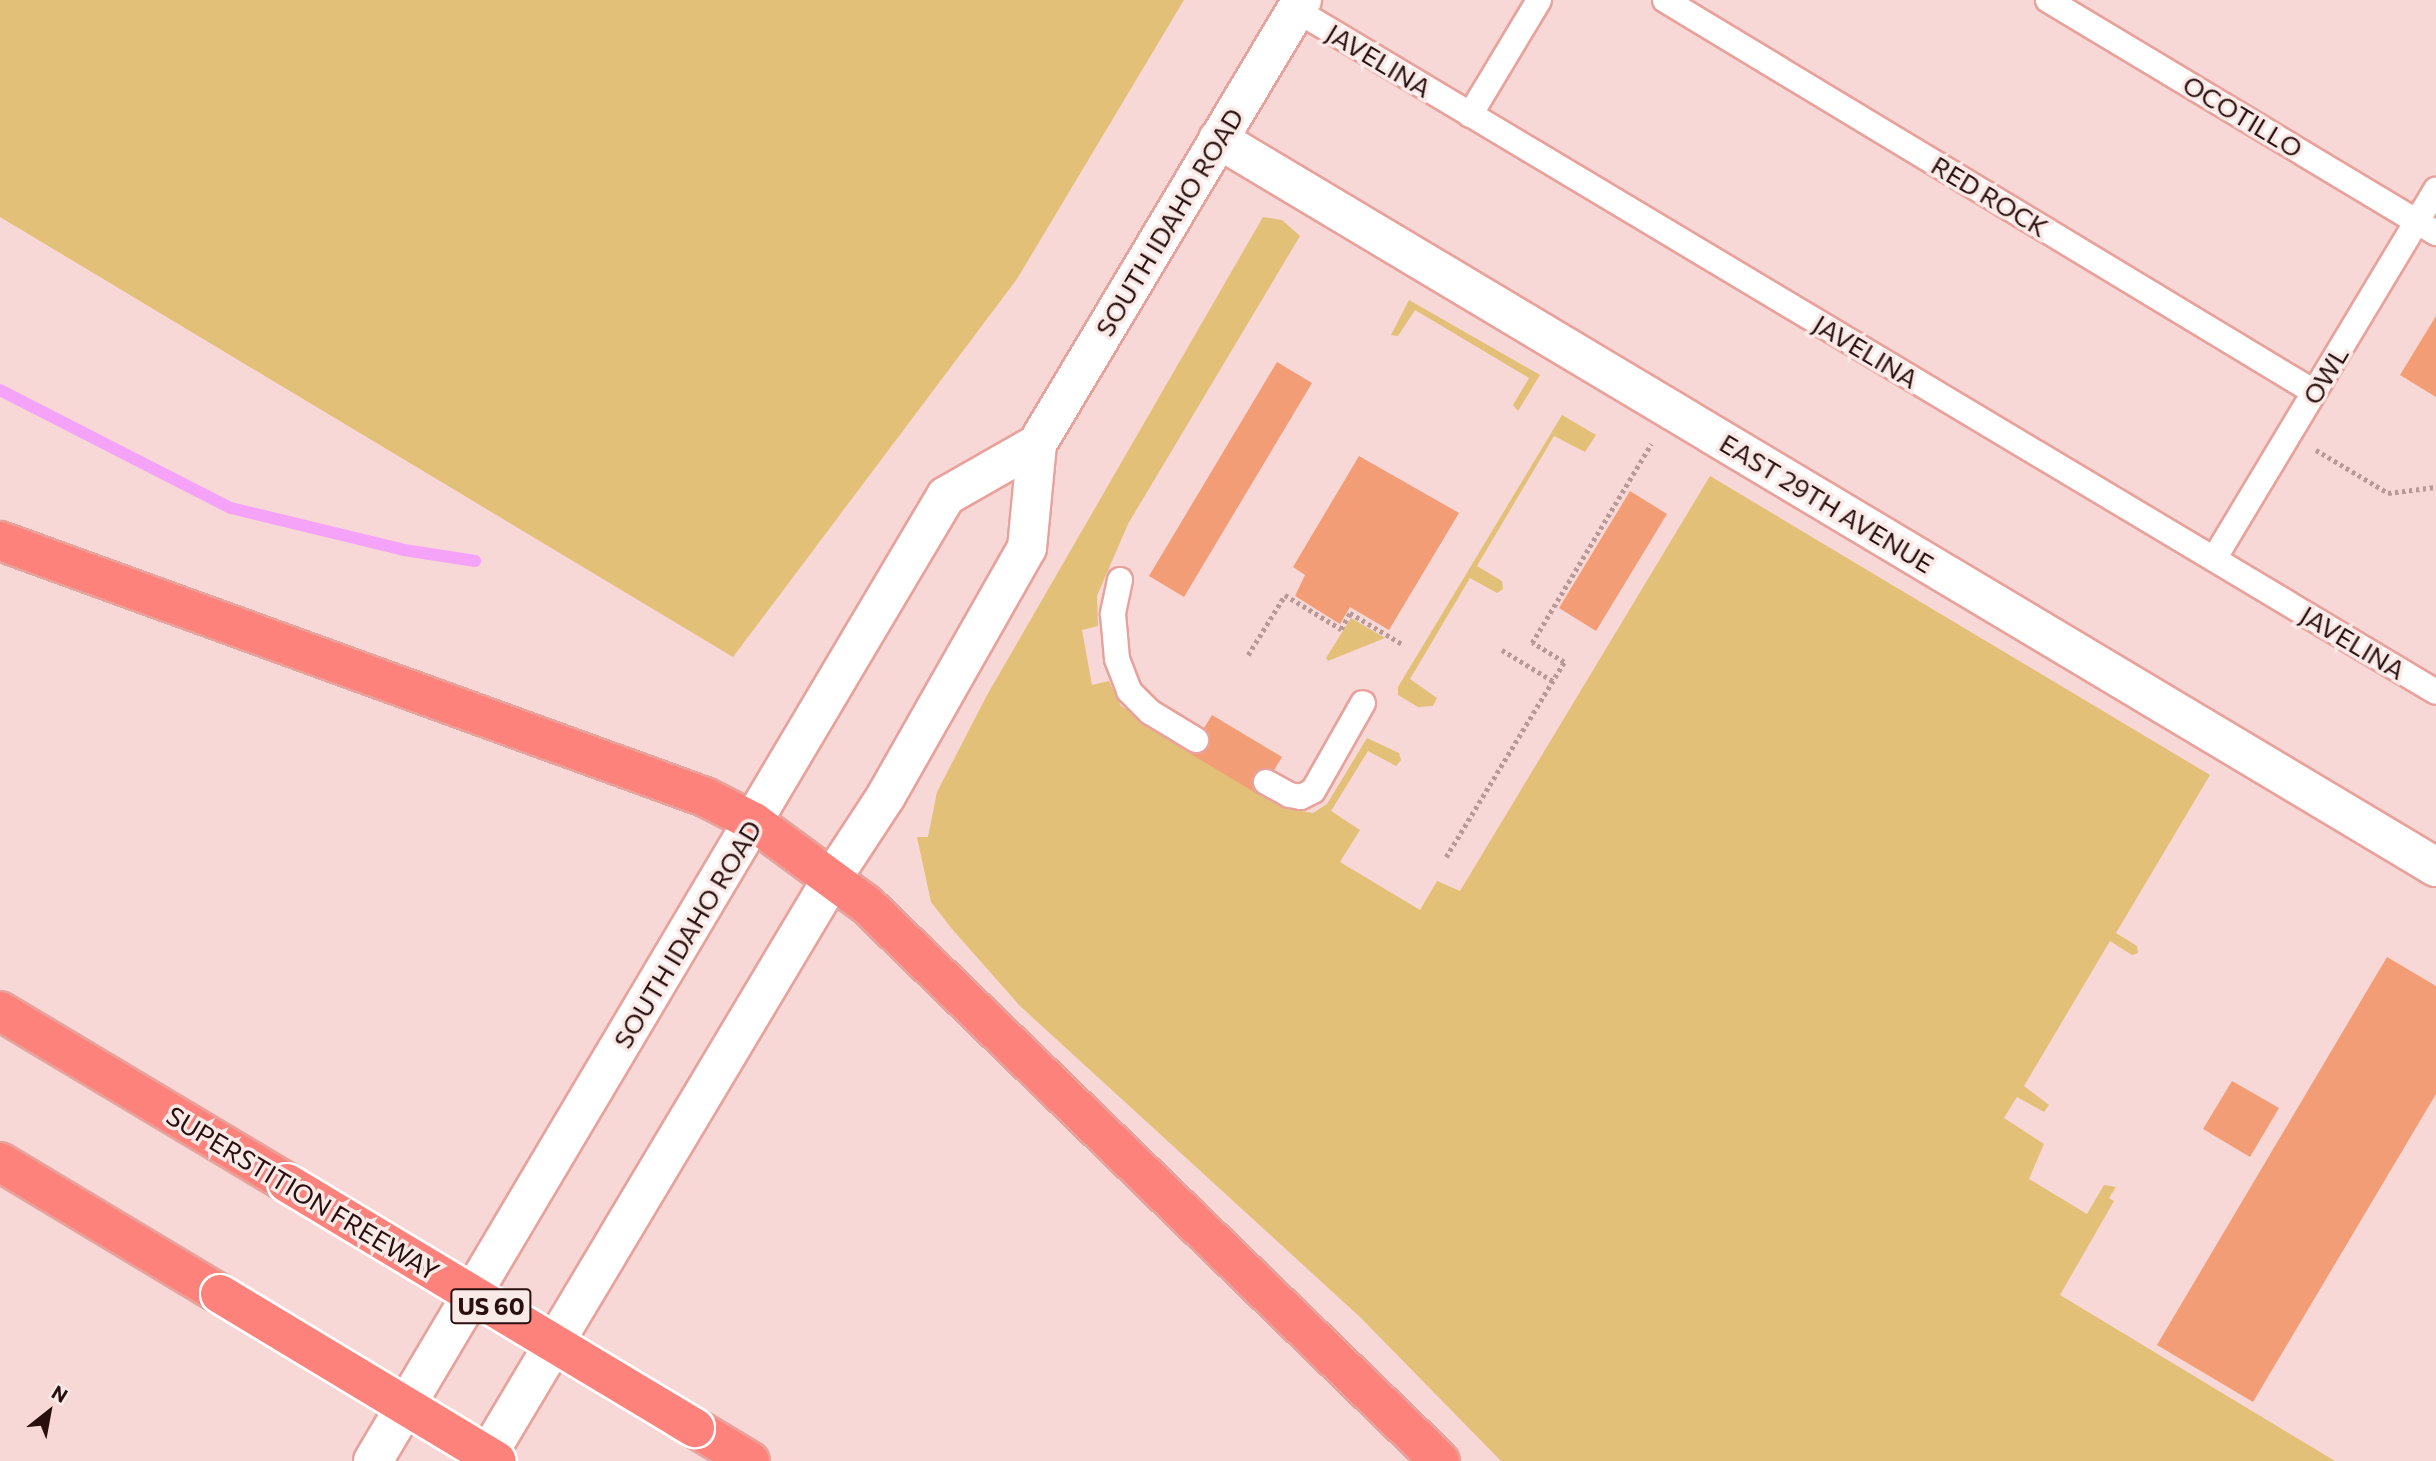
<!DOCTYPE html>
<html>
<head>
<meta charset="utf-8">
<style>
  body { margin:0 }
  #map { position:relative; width:2436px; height:1461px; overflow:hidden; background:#f7d8d6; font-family:Commissioner,sans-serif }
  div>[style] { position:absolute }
  .green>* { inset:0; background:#e3c078 }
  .stream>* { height:12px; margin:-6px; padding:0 6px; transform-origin:6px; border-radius:6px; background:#f4a3f9 }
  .building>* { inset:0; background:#f39d76 }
  .path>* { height:4.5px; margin-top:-2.25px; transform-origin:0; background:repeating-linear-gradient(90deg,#b79a98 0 3.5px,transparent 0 7px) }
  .roads { filter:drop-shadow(2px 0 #e8a29c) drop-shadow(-2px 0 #e8a29c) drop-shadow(0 2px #e8a29c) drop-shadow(0 -2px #e8a29c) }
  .service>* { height:24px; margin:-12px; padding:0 12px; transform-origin:12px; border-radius:12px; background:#fff }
  .minor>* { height:38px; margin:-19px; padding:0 19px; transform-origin:19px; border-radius:19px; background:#fff }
  .secondary>* { height:38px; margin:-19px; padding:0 19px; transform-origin:19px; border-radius:19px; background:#fff }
  .motorway>* { height:38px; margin:-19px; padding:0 19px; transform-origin:19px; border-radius:19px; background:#fd827c }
  .bridges { filter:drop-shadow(2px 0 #fff) drop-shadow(-2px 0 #fff) drop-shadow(0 2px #fff) drop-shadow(0 -2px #fff) }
  .motorway-bridge>* { height:38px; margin:-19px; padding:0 19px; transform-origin:19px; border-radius:19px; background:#fd827c }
  span { translate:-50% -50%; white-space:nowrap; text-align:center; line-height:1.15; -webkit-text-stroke:7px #f9eae8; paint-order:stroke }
  .shield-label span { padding:2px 5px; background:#f9eae8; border:2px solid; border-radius:5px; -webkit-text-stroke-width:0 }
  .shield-label { font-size:24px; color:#29100f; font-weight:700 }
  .street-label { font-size:26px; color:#29100f }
  .north { position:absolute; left:14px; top:1377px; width:70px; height:70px; -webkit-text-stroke:5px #f9eae8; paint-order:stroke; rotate:31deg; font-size:19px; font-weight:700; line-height:28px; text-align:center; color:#29100f }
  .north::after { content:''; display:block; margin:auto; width:24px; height:32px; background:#29100f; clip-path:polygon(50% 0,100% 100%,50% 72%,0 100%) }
</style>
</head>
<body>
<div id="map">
  <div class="green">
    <i style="clip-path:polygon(0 0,1184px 0,1017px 279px,733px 657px,0 217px)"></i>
    <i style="clip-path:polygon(1263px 217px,1282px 220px,1300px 236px,1128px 524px,1097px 596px,1098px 626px,1082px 630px,1092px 685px,1109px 681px,1121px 706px,1301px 811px,1313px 813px,1327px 804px,1367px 738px,1399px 753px,1401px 760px,1396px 766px,1368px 751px,1331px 811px,1360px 830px,1340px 862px,1420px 910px,1437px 881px,1460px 891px,1710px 476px,2210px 775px,2116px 933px,2137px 946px,2138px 953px,2132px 955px,2110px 941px,2024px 1086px,2049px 1105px,2044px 1112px,2017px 1097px,2004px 1118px,2044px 1144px,2029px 1179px,2087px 1214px,2104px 1185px,2116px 1187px,2109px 1198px,2114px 1201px,2060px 1295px,2335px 1461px,1501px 1461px,1360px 1317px,1020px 1006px,952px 929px,931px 902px,917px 837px,928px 837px,937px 792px,986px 697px)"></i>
    <i style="clip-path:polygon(1409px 300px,1540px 375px,1518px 411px,1513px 405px,1529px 378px,1415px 310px,1398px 336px,1391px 335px)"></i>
    <i style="clip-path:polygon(1562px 415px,1596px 435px,1585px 452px,1554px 436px,1477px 566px,1502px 581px,1503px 589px,1497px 593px,1470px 578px,1410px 679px,1437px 698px,1433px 706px,1418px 707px,1398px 695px,1398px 687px)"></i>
    <i style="clip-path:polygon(1351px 618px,1385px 638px,1328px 661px,1326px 658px)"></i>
  </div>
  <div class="stream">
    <i style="left:0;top:390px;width:259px;rotate:27.1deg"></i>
    <i style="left:231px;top:508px;width:178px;rotate:13.6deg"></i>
    <i style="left:404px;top:550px;width:72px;rotate:8.8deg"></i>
  </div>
  <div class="building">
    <i style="clip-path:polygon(2436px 316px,2436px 397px,2400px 375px)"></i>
    <i style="clip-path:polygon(1277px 362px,1312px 383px,1184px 597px,1149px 576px)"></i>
    <i style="clip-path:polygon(1359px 456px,1459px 513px,1389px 630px,1350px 607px,1340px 624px,1295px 596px,1305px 575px,1293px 567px)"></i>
    <i style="clip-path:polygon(1630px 491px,1667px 514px,1596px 631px,1559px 608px)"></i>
    <i style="clip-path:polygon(1212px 715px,1282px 757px,1259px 795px,1189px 753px)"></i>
    <i style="clip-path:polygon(2387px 957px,2436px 986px,2436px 1094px,2253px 1402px,2157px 1345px)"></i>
    <i style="clip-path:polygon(2232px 1081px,2279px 1108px,2250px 1157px,2203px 1129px)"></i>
  </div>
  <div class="path">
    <i style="left:2316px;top:450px;width:84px;rotate:30.8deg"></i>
    <i style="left:2388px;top:493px;width:48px;rotate:-7.1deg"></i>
    <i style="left:1502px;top:650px;width:60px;rotate:31.3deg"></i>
    <i style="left:1248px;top:655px;width:70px;rotate:-58.3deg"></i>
    <i style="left:1285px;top:595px;width:66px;rotate:31.3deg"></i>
    <i style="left:1341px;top:629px;width:18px;rotate:-61deg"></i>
    <i style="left:1350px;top:613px;width:63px;rotate:30.7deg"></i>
    <i style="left:1446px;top:857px;width:228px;rotate:-58.8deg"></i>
    <i style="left:1564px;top:662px;width:37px;rotate:-149deg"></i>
    <i style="left:1532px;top:643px;width:232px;rotate:-59.1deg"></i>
  </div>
  <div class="roads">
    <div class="service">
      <i style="left:1665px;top:0;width:758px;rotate:31.13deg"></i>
      <i style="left:2048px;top:0;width:453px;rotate:31deg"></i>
      <i style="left:1296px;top:10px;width:1328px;rotate:30.89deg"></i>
      <i style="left:1470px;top:115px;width:134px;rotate:-59deg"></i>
      <i style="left:2214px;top:559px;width:431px;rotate:-59deg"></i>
      <i style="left:1120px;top:580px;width:35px;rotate:102deg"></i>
      <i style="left:1113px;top:614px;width:45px;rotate:84.9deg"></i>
      <i style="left:1117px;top:659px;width:34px;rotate:69deg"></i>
      <i style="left:1129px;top:691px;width:30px;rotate:45deg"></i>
      <i style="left:1150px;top:712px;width:54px;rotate:31.3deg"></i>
      <i style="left:1266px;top:782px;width:26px;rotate:29deg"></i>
      <i style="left:1289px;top:795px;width:12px;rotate:9deg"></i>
      <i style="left:1301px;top:797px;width:13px;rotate:-27deg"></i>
      <i style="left:1313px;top:791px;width:101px;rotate:-60.4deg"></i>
    </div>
    <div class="minor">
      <i style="left:1218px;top:139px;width:1419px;rotate:30.87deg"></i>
    </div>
    <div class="secondary">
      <i style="left:373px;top:1461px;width:1122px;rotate:-59.3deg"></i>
      <i style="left:946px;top:496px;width:105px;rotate:-29.7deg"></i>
      <i style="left:484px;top:1461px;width:680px;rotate:-59.14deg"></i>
      <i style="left:833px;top:877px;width:97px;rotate:-56.8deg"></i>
      <i style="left:886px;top:796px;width:285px;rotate:-60.4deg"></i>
      <i style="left:1027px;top:548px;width:104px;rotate:-84.5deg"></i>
      <i style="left:1037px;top:444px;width:517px;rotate:-59.17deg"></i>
    </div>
    <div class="motorway">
      <i style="left:0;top:541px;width:750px;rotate:19.96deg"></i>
      <i style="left:705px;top:797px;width:55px;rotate:27deg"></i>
      <i style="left:754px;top:822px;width:140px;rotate:36.3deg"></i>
      <i style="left:867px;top:905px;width:798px;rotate:44.14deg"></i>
      <i style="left:0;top:1011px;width:335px;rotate:30.9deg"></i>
      <i style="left:0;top:1162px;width:257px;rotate:31deg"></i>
      <i style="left:695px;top:1428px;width:64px;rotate:31deg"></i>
    </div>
  </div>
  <div class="bridges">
    <div class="motorway-bridge">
      <i style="left:287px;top:1183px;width:476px;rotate:31deg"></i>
      <i style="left:220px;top:1294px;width:323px;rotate:31.1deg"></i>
    </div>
  </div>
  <div class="shield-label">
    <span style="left:491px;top:1306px">US 60</span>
  </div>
  <div class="street-label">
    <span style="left:1379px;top:60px;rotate:31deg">JAVELINA</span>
    <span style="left:2243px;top:116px;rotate:31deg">OCOTILLO</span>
    <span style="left:1990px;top:196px;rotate:31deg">RED ROCK</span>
    <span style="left:1169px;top:222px;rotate:-59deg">SOUTH IDAHO ROAD</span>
    <span style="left:1866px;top:351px;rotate:31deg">JAVELINA</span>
    <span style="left:2325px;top:375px;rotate:-59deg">OWL</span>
    <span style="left:1827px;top:503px;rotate:31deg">EAST 29TH AVENUE</span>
    <span style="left:2353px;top:642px;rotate:31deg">JAVELINA</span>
    <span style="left:687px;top:934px;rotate:-59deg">SOUTH IDAHO ROAD</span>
    <span style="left:303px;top:1193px;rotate:31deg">SUPERSTITION FREEWAY</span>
  </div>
  <div class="north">N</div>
</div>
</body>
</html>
